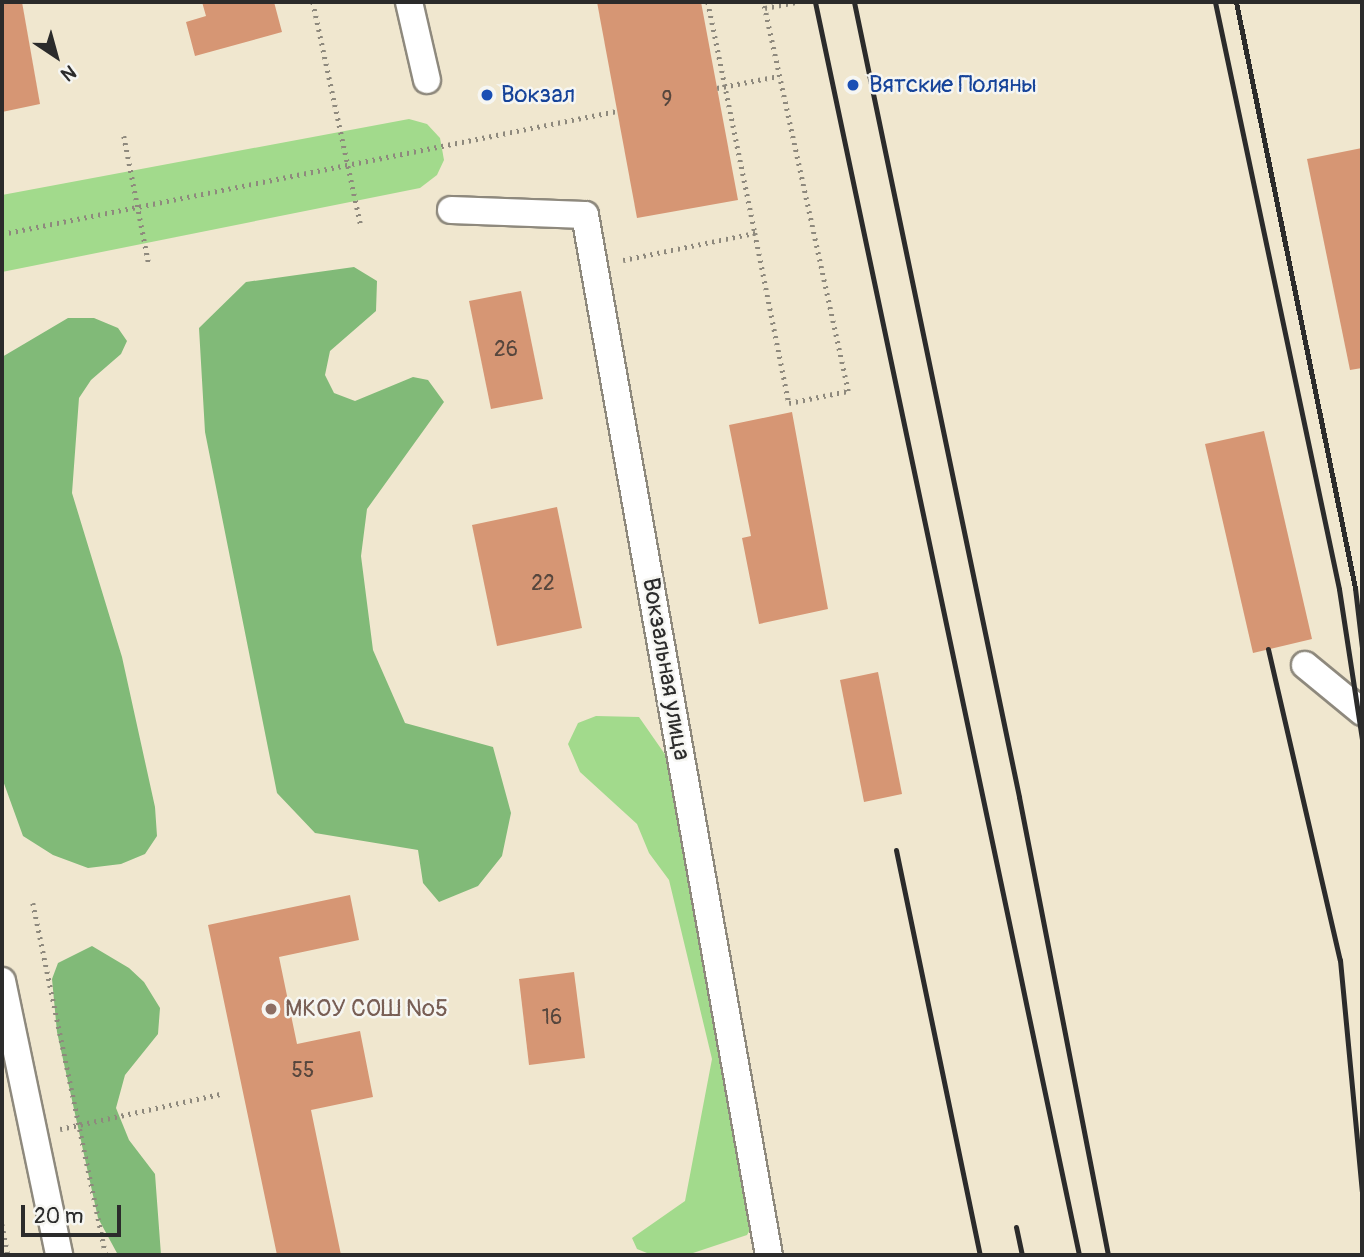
<!DOCTYPE html>
<html>
<head>
<meta charset="utf-8">
<style>
  body { margin:0 }
  #map { position:relative; width:1364px; height:1257px; overflow:hidden; background:#f0e7cf; font-family:Pangolin,sans-serif }
  div>[style] { position:absolute }
  .green>* { inset:0; background:#a2da8c }
  .forest>* { inset:0; background:#81ba78 }
  .building>* { inset:0; background:#d69674 }
  .path>* { height:4.5px; margin-top:-2.25px; transform-origin:0; background:repeating-linear-gradient(90deg,#8e897d 0 2px,transparent 0 7px) }
  .roads { filter:drop-shadow(2px 0 #8e897d) drop-shadow(-2px 0 #8e897d) drop-shadow(0 2px #8e897d) drop-shadow(0 -2px #8e897d) }
  .street>* { height:26px; margin:-13px; padding:0 13px; transform-origin:13px; border-radius:13px; background:#fff }
  .rail>* { height:5px; margin:-2.5px; padding:0 2.5px; transform-origin:2.5px; border-radius:2.5px; background:#2b2b2b }
  .path-bridge>* { height:4.5px; margin-top:-2.25px; transform-origin:0; background:repeating-linear-gradient(90deg,#8e897d 0 2px,transparent 0 7px) }
  .dots>* { width:19px; height:19px; translate:-50% -50%; box-sizing:border-box; border:4px solid #f6f6f2; border-radius:50% }
  span { translate:-50% -50%; white-space:nowrap; text-align:center; line-height:1.15; -webkit-text-stroke:5px #f6f6f2; paint-order:stroke }
  .number-label { font-size:21px; color:#56463d }
  .number-label span { -webkit-text-stroke-width:0 }
  .transit-label { font-size:24px; color:#164399 }
  .left { translate:0 -50%; text-align:left }
  .street-label { font-size:24px; color:#2b2b2b }
  .education-label { font-size:24px; color:#785e54 }
  .frame { position:absolute; inset:0; border:4px solid #2b2b2b; pointer-events:none }
  .north { position:absolute; left:21px; top:21px; width:70px; height:70px; -webkit-text-stroke:5px #f6f6f2; paint-order:stroke; rotate:144deg; font-size:19px; font-weight:700; line-height:28px; text-align:center; color:#2b2b2b }
  .north::after { content:''; display:block; margin:auto; width:24px; height:32px; background:#2b2b2b; clip-path:polygon(50% 0,100% 100%,50% 72%,0 100%) }
  .scale { position:absolute; left:21px; top:1205px; width:100px; height:32px; box-sizing:border-box; border:4px solid #2b2b2b; border-top:0; padding-left:9px; font-size:21px; line-height:24px; white-space:nowrap; color:#2b2b2b; -webkit-text-stroke:5px #f6f6f2; paint-order:stroke }
</style>
</head>
<body>
<div id="map">
  <div class="green">
    <i style="clip-path:polygon(409px 119px,427px 124px,440px 138px,444px 160px,437px 175px,420px 188px,2px 272px,2px 195px)"></i>
    <i style="clip-path:polygon(596px 716px,639px 717px,678px 773px,764px 1205px,747px 1235px,687px 1255px,652px 1255px,637px 1249px,632px 1238px,685px 1201px,712px 1059px,669px 880px,649px 853px,637px 824px,580px 772px,568px 744px,578px 723px)"></i>
  </div>
  <div class="forest">
    <i style="clip-path:polygon(354px 267px,377px 281px,376px 311px,330px 351px,325px 375px,334px 393px,355px 401px,413px 377px,428px 380px,444px 402px,367px 509px,361px 556px,373px 650px,405px 723px,493px 747px,511px 813px,502px 856px,478px 886px,439px 902px,423px 883px,418px 850px,315px 833px,277px 793px,205px 432px,199px 328px,246px 282px)"></i>
    <i style="clip-path:polygon(68px 318px,94px 318px,118px 328px,127px 341px,121px 354px,91px 380px,79px 398px,72px 493px,122px 657px,155px 807px,157px 836px,145px 854px,121px 864px,88px 868px,53px 855px,23px 836px,2px 778px,2px 357px)"></i>
    <i style="clip-path:polygon(92px 946px,129px 968px,144px 982px,160px 1008px,158px 1034px,125px 1075px,116px 1108px,129px 1140px,155px 1174px,161px 1255px,118px 1255px,98px 1218px,57px 1032px,52px 979px,58px 963px)"></i>
  </div>
  <div class="building">
    <i style="clip-path:polygon(2px 2px,22px 2px,40px 104px,2px 112px)"></i>
    <i style="clip-path:polygon(202px 2px,274px 2px,282px 32px,195px 56px,186px 22px,206px 16px)"></i>
    <i style="clip-path:polygon(597px 2px,701px 2px,738px 200px,637px 218px)"></i>
    <i style="clip-path:polygon(1362px 148px,1362px 368px,1350px 370px,1307px 159px)"></i>
    <i style="clip-path:polygon(521px 291px,543px 399px,491px 409px,469px 301px)"></i>
    <i style="clip-path:polygon(792px 412px,828px 609px,759px 624px,742px 538px,751px 536px,729px 425px)"></i>
    <i style="clip-path:polygon(1264px 431px,1312px 639px,1253px 653px,1205px 444px)"></i>
    <i style="clip-path:polygon(557px 507px,582px 628px,497px 646px,472px 525px)"></i>
    <i style="clip-path:polygon(878px 672px,902px 794px,864px 802px,840px 680px)"></i>
    <i style="clip-path:polygon(350px 895px,359px 940px,279px 957px,297px 1044px,360px 1031px,373px 1097px,311px 1110px,341px 1255px,277px 1255px,208px 925px)"></i>
    <i style="clip-path:polygon(574px 972px,585px 1058px,529px 1065px,519px 979px)"></i>
  </div>
  <div class="path">
    <i style="left:313px;top:2px;width:229px;rotate:77.9deg"></i>
    <i style="left:708px;top:2px;width:236px;rotate:78.5deg"></i>
    <i style="left:765px;top:8px;width:33px;rotate:-11deg"></i>
    <i style="left:124px;top:136px;width:131px;rotate:79deg"></i>
    <i style="left:2px;top:234px;width:627px;rotate:-11.31deg"></i>
    <i style="left:623px;top:260px;width:135px;rotate:-11.6deg"></i>
    <i style="left:755px;top:233px;width:173px;rotate:78.7deg"></i>
    <i style="left:789px;top:403px;width:60px;rotate:-11.5deg"></i>
    <i style="left:848px;top:391px;width:398px;rotate:-102.3deg"></i>
    <i style="left:33px;top:903px;width:359px;rotate:78.3deg"></i>
    <i style="left:60px;top:1129px;width:164px;rotate:-12.3deg"></i>
    <i style="left:2px;top:1224px;width:32px;rotate:79deg"></i>
  </div>
  <div class="roads">
    <div class="street">
      <i style="left:409px;top:2px;width:80px;rotate:77deg"></i>
      <i style="left:451px;top:210px;width:134px;rotate:2.1deg"></i>
      <i style="left:585px;top:215px;width:1056px;rotate:79.97deg"></i>
      <i style="left:1305px;top:665px;width:74px;rotate:39.5deg"></i>
      <i style="left:2px;top:981px;width:280px;rotate:78.2deg"></i>
    </div>
  </div>
  <div class="rail">
    <i style="left:815px;top:2px;width:1281px;rotate:78.1deg"></i>
    <i style="left:854px;top:2px;width:812px;rotate:78.27deg"></i>
    <i style="left:1019px;top:797px;width:467px;rotate:79deg"></i>
    <i style="left:1215px;top:2px;width:600px;rotate:78.07deg"></i>
    <i style="left:1339px;top:589px;width:152px;rotate:81.3deg"></i>
    <i style="left:1236px;top:2px;width:598px;rotate:78.52deg"></i>
    <i style="left:1355px;top:588px;width:60px;rotate:83.3deg"></i>
    <i style="left:1268px;top:649px;width:319px;rotate:77deg"></i>
    <i style="left:1340px;top:960px;width:232px;rotate:84.6deg"></i>
    <i style="left:896px;top:850px;width:414px;rotate:78.3deg"></i>
    <i style="left:1016px;top:1227px;width:29px;rotate:78deg"></i>
  </div>
  <div class="path-bridge">
    <i style="left:717px;top:88px;width:63px;rotate:-11deg"></i>
  </div>
  <div class="dots">
    <i style="left:853px;top:85px;background:#1a4fb4"></i>
    <i style="left:487px;top:95px;background:#1a4fb4"></i>
    <i style="left:271px;top:1009px;background:#8d6e63"></i>
  </div>
  <div class="number-label">
    <span style="left:667px;top:100px">9</span>
    <span style="left:506px;top:350px">26</span>
    <span style="left:543px;top:584px">22</span>
    <span style="left:552px;top:1018px">16</span>
    <span style="left:303px;top:1071px">55</span>
  </div>
  <div class="transit-label">
    <span class="left" style="left:869px;top:85px">Вятские Поляны</span>
    <span class="left" style="left:501px;top:95px">Вокзал</span>
  </div>
  <div class="street-label">
    <span style="left:666px;top:669px;rotate:80deg">Вокзальная улица</span>
  </div>
  <div class="education-label">
    <span class="left" style="left:285px;top:1009px">МКОУ СОШ №5</span>
  </div>
  <div class="frame"></div>
  <div class="north">N</div>
  <div class="scale">20 m</div>
</div>
</body>
</html>
